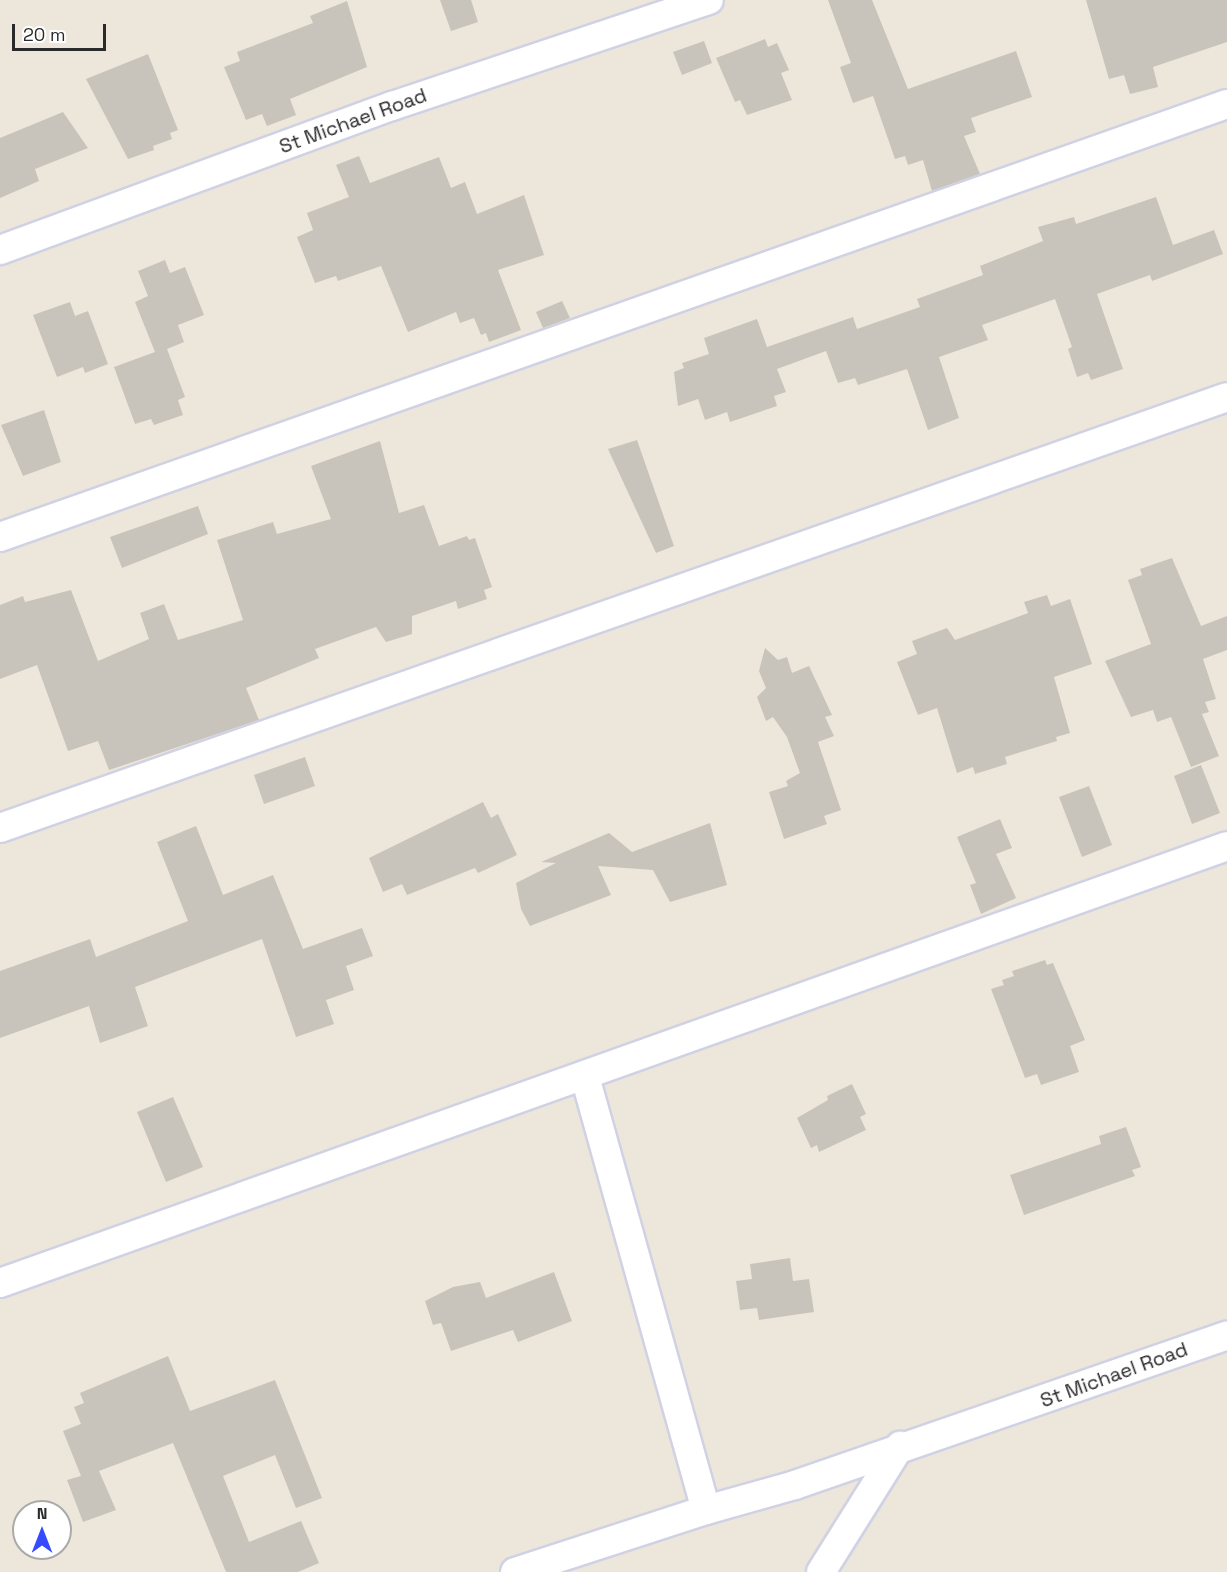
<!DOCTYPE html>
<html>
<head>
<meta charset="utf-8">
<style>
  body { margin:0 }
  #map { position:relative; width:1227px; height:1572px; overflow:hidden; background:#ede7db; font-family:"Space Grotesk",sans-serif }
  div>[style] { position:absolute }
  .building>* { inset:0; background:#c8c4bb }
  .roads { filter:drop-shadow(2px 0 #d0d2e4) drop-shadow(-2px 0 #d0d2e4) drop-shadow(0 2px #d0d2e4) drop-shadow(0 -2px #d0d2e4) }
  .minor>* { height:28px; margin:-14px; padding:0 14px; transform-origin:14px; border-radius:14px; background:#fff }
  span { translate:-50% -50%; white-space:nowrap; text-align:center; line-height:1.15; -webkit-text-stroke:4.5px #fff; paint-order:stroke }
  .street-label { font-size:20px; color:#2a2a2a }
  .north { position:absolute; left:12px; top:1500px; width:60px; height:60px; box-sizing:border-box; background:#fff; border:2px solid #aaa; border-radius:50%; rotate:0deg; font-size:16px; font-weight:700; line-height:24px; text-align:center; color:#2a2a2a }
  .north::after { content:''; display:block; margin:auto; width:21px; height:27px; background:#364bff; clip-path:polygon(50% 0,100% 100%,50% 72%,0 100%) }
  .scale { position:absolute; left:12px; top:24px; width:94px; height:27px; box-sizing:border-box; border:3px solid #2a2a2a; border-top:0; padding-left:8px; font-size:18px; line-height:21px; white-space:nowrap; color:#2a2a2a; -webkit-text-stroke:4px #fff; paint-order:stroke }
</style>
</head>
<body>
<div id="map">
  <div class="building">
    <i style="clip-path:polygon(440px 0,471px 0,478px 22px,451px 31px)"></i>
    <i style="clip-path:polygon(828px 0,872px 0,908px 89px,1016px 51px,1032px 97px,971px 118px,976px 132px,964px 136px,980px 174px,932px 191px,923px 160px,908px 165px,905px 156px,895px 159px,873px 96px,853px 103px,840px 67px,851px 63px)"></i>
    <i style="clip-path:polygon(1086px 0,1227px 0,1227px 42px,1153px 67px,1158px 87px,1130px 94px,1124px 75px,1109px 79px)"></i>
    <i style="clip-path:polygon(347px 1px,367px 67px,290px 99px,296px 115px,267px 126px,262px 114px,246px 120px,224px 67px,240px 61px,237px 52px,313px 23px,310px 16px)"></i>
    <i style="clip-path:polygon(765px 39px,768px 47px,777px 43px,789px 70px,781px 73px,792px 100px,747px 115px,740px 100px,735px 102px,716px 58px)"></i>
    <i style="clip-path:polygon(704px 41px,712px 63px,682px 75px,673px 52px)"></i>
    <i style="clip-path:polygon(148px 54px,178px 130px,170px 133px,172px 139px,153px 146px,154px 150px,128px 159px,86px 79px)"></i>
    <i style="clip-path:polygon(63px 112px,88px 148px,35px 169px,39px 181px,0 198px,0 138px)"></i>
    <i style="clip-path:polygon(359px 156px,370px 183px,439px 157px,451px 188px,465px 182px,477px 214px,524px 195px,544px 255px,498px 270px,521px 330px,489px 342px,486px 333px,481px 335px,474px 318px,460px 323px,456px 312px,408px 332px,381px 266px,338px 281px,336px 276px,315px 283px,297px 237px,313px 230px,307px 213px,349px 197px,336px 165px)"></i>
    <i style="clip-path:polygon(1156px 197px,1173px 245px,1214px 230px,1223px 254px,1152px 281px,1150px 275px,1097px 294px,1123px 369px,1091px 380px,1088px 373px,1077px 377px,1068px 349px,1072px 347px,1055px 299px,982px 325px,988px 340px,939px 357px,959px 418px,928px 430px,907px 369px,858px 385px,855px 378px,838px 383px,826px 351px,777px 369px,786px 392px,774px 396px,777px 406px,730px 422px,727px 412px,705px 420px,698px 399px,678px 406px,674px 372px,684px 368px,682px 363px,709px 354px,704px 338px,757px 319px,767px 347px,853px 317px,857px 329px,920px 307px,917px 299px,983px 275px,980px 266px,1043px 241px,1038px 227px,1074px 217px,1076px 224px)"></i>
    <i style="clip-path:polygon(165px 260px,170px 273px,185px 267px,204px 315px,178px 325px,184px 342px,167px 349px,185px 397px,178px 400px,183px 415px,154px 425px,151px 419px,135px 424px,114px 367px,155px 352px,135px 302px,148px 296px,138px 271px)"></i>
    <i style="clip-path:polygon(562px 301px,570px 318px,543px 328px,536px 312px)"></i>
    <i style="clip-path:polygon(70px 302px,75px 316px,88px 311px,108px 364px,85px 373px,83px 367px,57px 377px,33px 315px)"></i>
    <i style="clip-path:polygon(44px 410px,61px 462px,23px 476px,1px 425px)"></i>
    <i style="clip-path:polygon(637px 440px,674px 546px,656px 553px,608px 449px)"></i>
    <i style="clip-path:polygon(380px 441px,399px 513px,424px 505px,439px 546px,467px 536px,469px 540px,475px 538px,492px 587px,484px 590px,487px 599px,458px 609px,456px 601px,412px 616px,412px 634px,386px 642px,376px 627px,315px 649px,319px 658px,246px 688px,259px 720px,109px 770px,98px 741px,68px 751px,37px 665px,0 679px,0 605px,23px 596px,25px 602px,71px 590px,98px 661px,149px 639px,140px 613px,164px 604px,178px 640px,243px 620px,217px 540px,273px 522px,277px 534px,331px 519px,311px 466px)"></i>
    <i style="clip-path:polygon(198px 506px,208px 534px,122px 568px,110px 537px)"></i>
    <i style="clip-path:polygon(1172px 558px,1201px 626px,1227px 616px,1227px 650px,1203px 659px,1216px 699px,1205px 702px,1209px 712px,1202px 714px,1219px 756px,1191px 767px,1171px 717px,1157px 722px,1153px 710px,1131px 717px,1105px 661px,1151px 644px,1128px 580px,1142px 575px,1140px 569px)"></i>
    <i style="clip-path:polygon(1047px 595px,1051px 606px,1070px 599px,1092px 664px,1054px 677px,1070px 733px,1056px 737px,1057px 741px,1005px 757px,1007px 764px,975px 774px,973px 767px,957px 773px,937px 708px,918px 715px,897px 662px,917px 654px,912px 641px,947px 628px,955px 640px,1028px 613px,1024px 602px)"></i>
    <i style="clip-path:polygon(765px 648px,778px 660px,787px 657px,792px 673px,809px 666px,832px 715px,825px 717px,834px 736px,818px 742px,841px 810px,824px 816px,827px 824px,784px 839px,769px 792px,788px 786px,786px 781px,800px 773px,787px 737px,773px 717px,766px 721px,757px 697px,766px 688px,759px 671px)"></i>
    <i style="clip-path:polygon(305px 757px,315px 786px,264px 804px,254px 775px)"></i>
    <i style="clip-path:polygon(1201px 765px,1220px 813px,1192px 824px,1174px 776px)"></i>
    <i style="clip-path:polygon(1089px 786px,1112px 845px,1082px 857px,1059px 797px)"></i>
    <i style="clip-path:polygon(483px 802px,491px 818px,498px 814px,517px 855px,478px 873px,475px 868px,407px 895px,402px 884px,383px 892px,369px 858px)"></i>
    <i style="clip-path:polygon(1000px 819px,1012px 848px,996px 854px,1016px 898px,981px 914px,970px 885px,976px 883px,957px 837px)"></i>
    <i style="clip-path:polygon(710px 823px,727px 885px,670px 902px,653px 870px,598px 866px,611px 895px,530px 926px,521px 909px,516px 883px,556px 863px,541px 862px,609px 833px,632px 852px)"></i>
    <i style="clip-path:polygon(196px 826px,223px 895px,273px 875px,303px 949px,362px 928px,373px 956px,346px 966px,354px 990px,326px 1000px,334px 1024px,296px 1037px,262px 939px,135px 987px,148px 1026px,100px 1043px,89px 1006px,0 1038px,0 971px,90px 939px,96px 957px,188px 921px,157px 842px)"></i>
    <i style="clip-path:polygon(1045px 960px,1047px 965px,1053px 963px,1085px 1040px,1070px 1046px,1079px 1072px,1041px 1085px,1037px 1074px,1025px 1078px,991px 989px,1004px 985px,1002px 980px,1014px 976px,1012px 971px)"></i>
    <i style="clip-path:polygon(852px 1084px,866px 1114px,860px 1117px,866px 1130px,819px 1152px,817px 1145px,811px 1148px,797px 1118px,828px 1100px,827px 1096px)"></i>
    <i style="clip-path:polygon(173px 1097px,203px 1167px,166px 1182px,137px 1112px)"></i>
    <i style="clip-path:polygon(1126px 1127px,1141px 1167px,1132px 1170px,1135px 1176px,1024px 1215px,1010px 1175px,1101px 1144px,1099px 1136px)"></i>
    <i style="clip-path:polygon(790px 1258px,793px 1281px,809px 1279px,814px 1312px,759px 1320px,757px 1308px,740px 1310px,736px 1281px,752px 1279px,750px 1264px)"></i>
    <i style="clip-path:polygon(554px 1272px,572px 1321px,518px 1342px,513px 1330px,451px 1351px,441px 1323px,433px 1325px,425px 1301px,453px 1287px,480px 1282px,486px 1298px)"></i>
    <i style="clip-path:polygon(168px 1356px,190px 1411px,275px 1380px,322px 1498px,296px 1508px,275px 1455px,223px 1476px,249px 1542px,301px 1521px,319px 1563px,298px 1572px,226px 1572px,173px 1443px,99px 1471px,116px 1510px,83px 1522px,67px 1480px,81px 1476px,63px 1431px,81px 1424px,74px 1407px,84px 1403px,80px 1393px)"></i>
  </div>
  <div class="roads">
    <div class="minor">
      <i style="left:0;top:250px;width:418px;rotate:-20.2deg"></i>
      <i style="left:392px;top:106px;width:334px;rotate:-18.5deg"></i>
      <i style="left:0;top:537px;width:1301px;rotate:-19.44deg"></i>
      <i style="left:0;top:828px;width:1300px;rotate:-19.35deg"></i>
      <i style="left:0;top:1283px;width:1302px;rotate:-19.6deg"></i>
      <i style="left:706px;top:1510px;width:92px;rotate:-15.7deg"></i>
      <i style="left:795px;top:1485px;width:457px;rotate:-19.1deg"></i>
      <i style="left:515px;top:1572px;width:201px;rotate:-18deg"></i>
      <i style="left:706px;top:1510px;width:450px;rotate:-105.6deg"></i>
      <i style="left:821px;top:1572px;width:149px;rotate:-57.9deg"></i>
    </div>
  </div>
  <div class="street-label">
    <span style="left:353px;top:121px;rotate:-20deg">St Michael Road</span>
    <span style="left:1114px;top:1375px;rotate:-20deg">St Michael Road</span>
  </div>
  <div class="north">N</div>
  <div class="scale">20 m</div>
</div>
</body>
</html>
